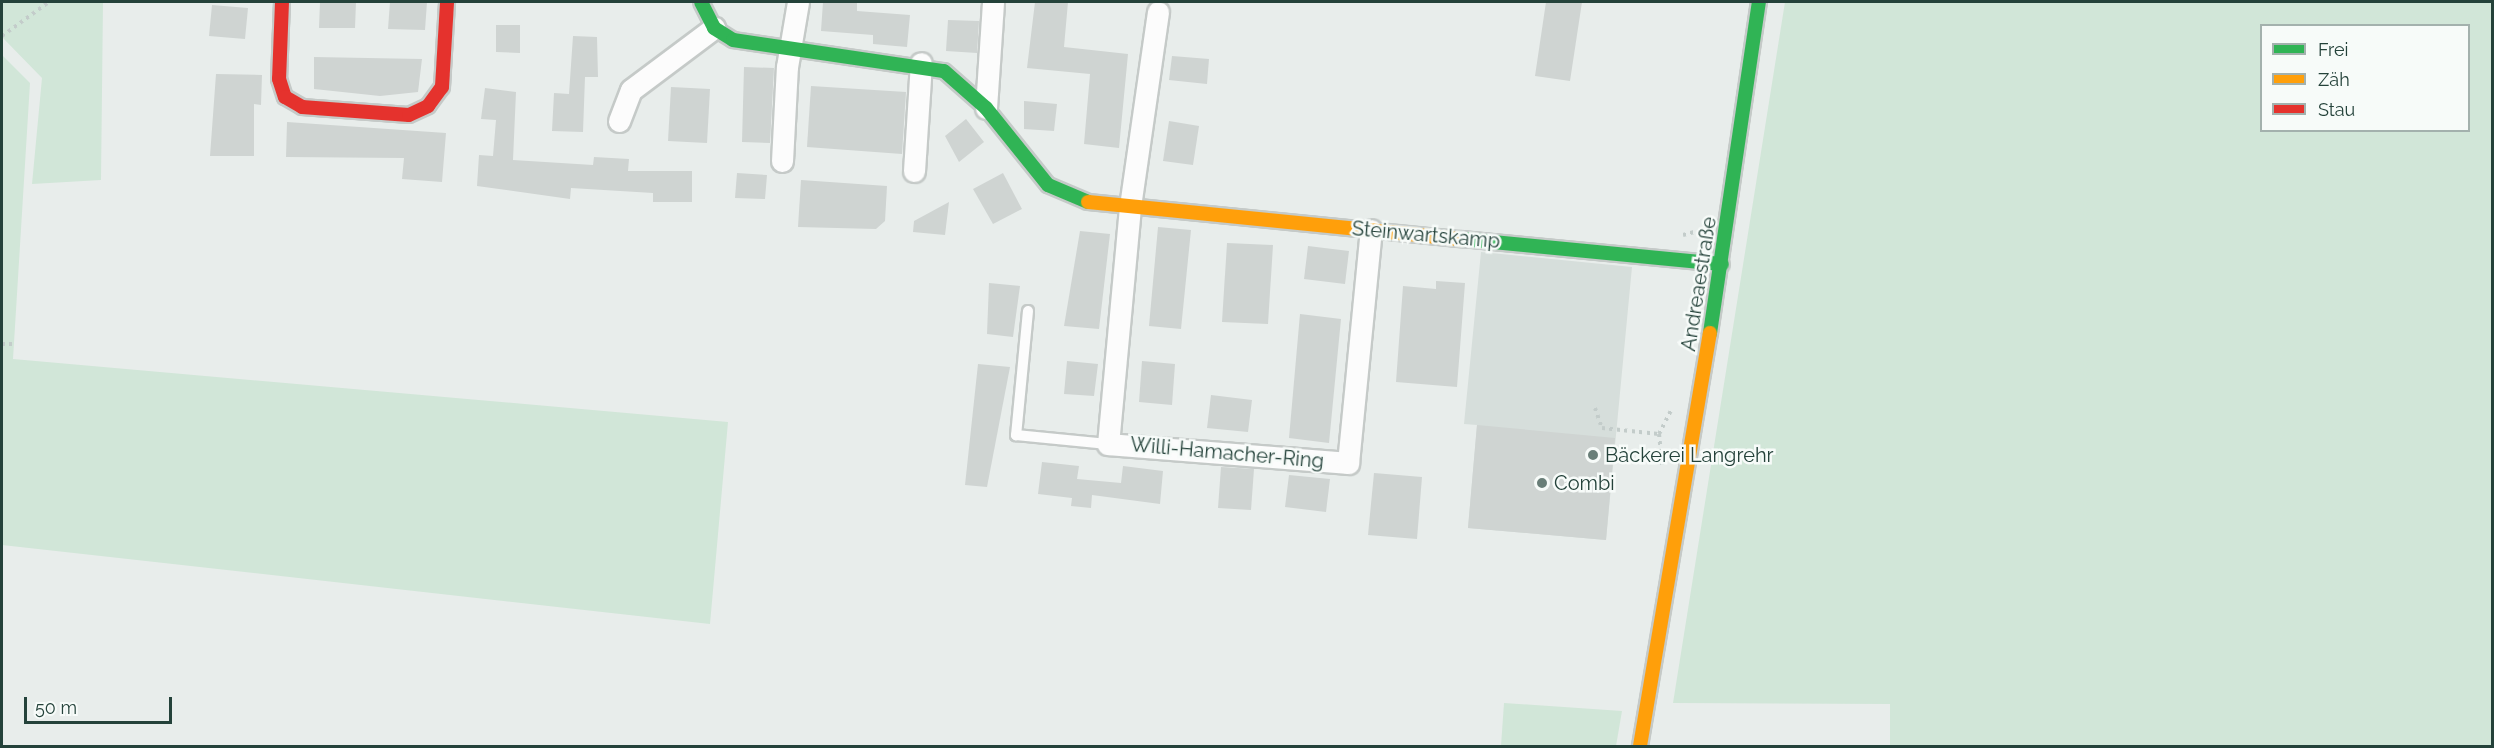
<!DOCTYPE html>
<html>
<head>
<meta charset="utf-8">
<style>
  body { margin:0 }
  #map { position:relative; width:2494px; height:748px; overflow:hidden; background:#e8edeb; font-family:Raleway,sans-serif }
  div>[style] { position:absolute }
  .built>* { inset:0; background:#d6dedb }
  .green>* { inset:0; background:#d1e6d8 }
  .building>* { inset:0; background:#cfd4d2 }
  .path>* { height:4px; margin-top:-2px; transform-origin:0; background:repeating-linear-gradient(90deg,#c3ccca 0 3px,transparent 0 7.5px) }
  .roads { filter:drop-shadow(2px 0 #c5cac8) drop-shadow(-2px 0 #c5cac8) drop-shadow(0 2px #c5cac8) drop-shadow(0 -2px #c5cac8) }
  .lane>* { height:10px; margin:-5px; padding:0 5px; transform-origin:5px; border-radius:5px; background:#fcfcfc }
  .street>* { height:21px; margin:-10.5px; padding:0 10.5px; transform-origin:10.5px; border-radius:10.5px; background:#fcfcfc }
  .fast>* { height:14px; margin:-7px; padding:0 7px; transform-origin:7px; border-radius:7px; background:#30b455 }
  .slow>* { height:14px; margin:-7px; padding:0 7px; transform-origin:7px; border-radius:7px; background:#ff9f0a }
  .jam>* { height:14px; margin:-7px; padding:0 7px; transform-origin:7px; border-radius:7px; background:#e5322d }
  .dots>* { width:16px; height:16px; translate:-50% -50%; box-sizing:border-box; border:3px solid #f7fbf9; border-radius:50% }
  span { translate:-50% -50%; white-space:nowrap; text-align:center; line-height:1.15; -webkit-text-stroke:5px #f7fbf9; paint-order:stroke }
  .street-label { font-size:20px; color:#24423a }
  .poi-label { font-size:20px; color:#24423a }
  .left { translate:0 -50%; text-align:left }
  .frame { position:absolute; inset:0; border:3px solid #24423a; pointer-events:none }
  .legend { position:absolute; left:2260px; top:24px; width:210px; height:108px; box-sizing:border-box; background:#f7fbf9; border:2px solid #a3b1ad; margin:0; padding:8px 10px; list-style:none; font-size:18px; color:#24423a }
  .legend li { display:flex; align-items:center; gap:12px; height:30px }
  .legend b { width:30px; border:2px solid #a3b1ad }
  .scale { position:absolute; left:24px; top:697px; width:148px; height:27px; box-sizing:border-box; border:3px solid #24423a; border-top:0; padding-left:8px; font-size:18px; line-height:21px; white-space:nowrap; color:#24423a; -webkit-text-stroke:4px #f7fbf9; paint-order:stroke }
</style>
</head>
<body>
<div id="map">
  <div class="built">
    <i style="clip-path:polygon(1481px 252px,1632px 267px,1606px 540px,1468px 528px,1477px 425px,1464px 424px)"></i>
  </div>
  <div class="green">
    <i style="clip-path:polygon(2px 2px,103px 2px,101px 180px,32px 184px,42px 78px,2px 37px)"></i>
    <i style="clip-path:polygon(evenodd,1785px 2px,2492px 2px,2492px 746px,1890px 746px,1890px 704px,1673px 703px,1785px 2px,2262px 26px,2468px 26px,2468px 130px,2262px 130px,2262px 26px)"></i>
    <i style="clip-path:polygon(2px 55px,30px 83px,13px 359px,728px 422px,710px 624px,2px 545px)"></i>
    <i style="clip-path:polygon(1504px 703px,1622px 711px,1616px 746px,1501px 746px)"></i>
  </div>
  <div class="building">
    <i style="clip-path:polygon(320px 2px,356px 2px,355px 28px,319px 28px)"></i>
    <i style="clip-path:polygon(390px 2px,427px 2px,425px 30px,388px 29px)"></i>
    <i style="clip-path:polygon(823px 2px,857px 2px,857px 11px,910px 15px,907px 47px,873px 44px,873px 35px,821px 31px)"></i>
    <i style="clip-path:polygon(1035px 2px,1068px 2px,1064px 47px,1128px 54px,1119px 148px,1084px 144px,1090px 74px,1027px 68px)"></i>
    <i style="clip-path:polygon(1546px 2px,1582px 2px,1570px 81px,1535px 76px)"></i>
    <i style="clip-path:polygon(212px 5px,248px 8px,245px 39px,209px 36px)"></i>
    <i style="clip-path:polygon(948px 20px,979px 21px,977px 53px,946px 51px)"></i>
    <i style="clip-path:polygon(496px 25px,520px 25px,520px 53px,496px 52px)"></i>
    <i style="clip-path:polygon(573px 36px,597px 37px,598px 77px,585px 77px,583px 132px,552px 131px,554px 93px,569px 94px)"></i>
    <i style="clip-path:polygon(1172px 56px,1209px 59px,1207px 84px,1169px 80px)"></i>
    <i style="clip-path:polygon(314px 57px,422px 59px,418px 92px,380px 96px,314px 89px)"></i>
    <i style="clip-path:polygon(744px 67px,774px 68px,770px 143px,742px 142px)"></i>
    <i style="clip-path:polygon(216px 74px,262px 75px,261px 105px,254px 104px,254px 156px,210px 156px)"></i>
    <i style="clip-path:polygon(811px 86px,906px 92px,902px 154px,807px 147px)"></i>
    <i style="clip-path:polygon(671px 87px,710px 89px,707px 143px,668px 141px)"></i>
    <i style="clip-path:polygon(485px 88px,516px 92px,513px 160px,593px 165px,594px 157px,629px 159px,628px 171px,692px 171px,692px 202px,653px 202px,653px 193px,571px 188px,570px 199px,477px 186px,479px 155px,493px 156px,496px 120px,481px 119px)"></i>
    <i style="clip-path:polygon(1024px 101px,1057px 104px,1054px 131px,1024px 129px)"></i>
    <i style="clip-path:polygon(966px 119px,984px 142px,959px 162px,945px 136px)"></i>
    <i style="clip-path:polygon(1169px 121px,1199px 126px,1193px 165px,1163px 161px)"></i>
    <i style="clip-path:polygon(287px 122px,446px 133px,442px 182px,402px 179px,404px 158px,286px 157px)"></i>
    <i style="clip-path:polygon(737px 173px,767px 175px,765px 199px,735px 198px)"></i>
    <i style="clip-path:polygon(1003px 173px,1022px 209px,993px 224px,973px 189px)"></i>
    <i style="clip-path:polygon(801px 180px,887px 186px,885px 221px,876px 229px,798px 227px)"></i>
    <i style="clip-path:polygon(949px 202px,945px 235px,913px 232px,914px 221px)"></i>
    <i style="clip-path:polygon(1158px 227px,1191px 230px,1181px 329px,1149px 326px)"></i>
    <i style="clip-path:polygon(1080px 231px,1110px 234px,1099px 329px,1064px 326px)"></i>
    <i style="clip-path:polygon(1227px 243px,1273px 245px,1268px 324px,1222px 322px)"></i>
    <i style="clip-path:polygon(1308px 246px,1349px 251px,1345px 284px,1304px 279px)"></i>
    <i style="clip-path:polygon(1436px 281px,1465px 283px,1457px 387px,1396px 382px,1403px 286px,1436px 289px)"></i>
    <i style="clip-path:polygon(989px 283px,1020px 286px,1013px 337px,987px 334px)"></i>
    <i style="clip-path:polygon(1300px 314px,1341px 319px,1329px 443px,1289px 438px)"></i>
    <i style="clip-path:polygon(1067px 361px,1098px 364px,1094px 396px,1064px 394px)"></i>
    <i style="clip-path:polygon(1142px 361px,1175px 364px,1172px 405px,1139px 402px)"></i>
    <i style="clip-path:polygon(978px 364px,1010px 367px,987px 487px,965px 485px)"></i>
    <i style="clip-path:polygon(1211px 395px,1252px 400px,1248px 432px,1207px 428px)"></i>
    <i style="clip-path:polygon(1477px 425px,1615px 438px,1606px 540px,1468px 528px)"></i>
    <i style="clip-path:polygon(1042px 462px,1079px 466px,1077px 479px,1121px 483px,1123px 466px,1163px 471px,1160px 504px,1092px 495px,1091px 508px,1071px 506px,1072px 498px,1038px 494px)"></i>
    <i style="clip-path:polygon(1221px 467px,1254px 469px,1251px 510px,1218px 508px)"></i>
    <i style="clip-path:polygon(1374px 473px,1422px 477px,1417px 539px,1368px 535px)"></i>
    <i style="clip-path:polygon(1289px 475px,1330px 479px,1326px 512px,1285px 507px)"></i>
  </div>
  <div class="path">
    <i style="left:2px;top:36px;width:58px;rotate:-35.9deg"></i>
    <i style="left:1683px;top:235px;width:23px;rotate:-15deg"></i>
    <i style="left:2px;top:344px;width:12px"></i>
    <i style="left:1595px;top:408px;width:21px;rotate:71deg"></i>
    <i style="left:1602px;top:428px;width:57px;rotate:6deg"></i>
    <i style="left:1659px;top:434px;width:31px;rotate:84deg"></i>
    <i style="left:1659px;top:434px;width:29px;rotate:-63deg"></i>
  </div>
  <div class="roads">
    <div class="lane">
      <i style="left:1028px;top:311px;width:125px;rotate:95.5deg"></i>
      <i style="left:1016px;top:435px;width:92px;rotate:5.6deg"></i>
    </div>
    <div class="street">
      <i style="left:1158px;top:12px;width:197px;rotate:98.2deg"></i>
      <i style="left:1130px;top:207px;width:238px;rotate:95.3deg"></i>
      <i style="left:1108px;top:444px;width:241px;rotate:4.5deg"></i>
      <i style="left:1348px;top:463px;width:234px;rotate:-84.4deg"></i>
      <i style="left:986px;top:108px;width:106px;rotate:-86.2deg"></i>
      <i style="left:619px;top:121px;width:33px;rotate:-69deg"></i>
      <i style="left:631px;top:90px;width:104px;rotate:-36.8deg"></i>
      <i style="left:782px;top:161px;width:94px;rotate:-87deg"></i>
      <i style="left:787px;top:67px;width:66px;rotate:-80.4deg"></i>
      <i style="left:914px;top:171px;width:108px;rotate:-86.3deg"></i>
    </div>
    <div class="fast">
      <i style="left:701px;top:2px;width:29px;rotate:63deg"></i>
      <i style="left:714px;top:28px;width:22px;rotate:32deg"></i>
      <i style="left:733px;top:40px;width:213px;rotate:8.4deg"></i>
      <i style="left:944px;top:71px;width:56px;rotate:41.4deg"></i>
      <i style="left:986px;top:108px;width:99px;rotate:51.2deg"></i>
      <i style="left:1048px;top:185px;width:43px;rotate:23deg"></i>
      <i style="left:1461px;top:239px;width:262px;rotate:5.5deg"></i>
      <i style="left:1710px;top:333px;width:335px;rotate:-81.6deg"></i>
    </div>
    <div class="slow">
      <i style="left:1088px;top:202px;width:375px;rotate:5.7deg"></i>
      <i style="left:1640px;top:746px;width:419px;rotate:-80.4deg"></i>
    </div>
    <div class="jam">
      <i style="left:282px;top:2px;width:77px;rotate:92.2deg"></i>
      <i style="left:279px;top:79px;width:19px;rotate:72deg"></i>
      <i style="left:285px;top:97px;width:20px;rotate:30deg"></i>
      <i style="left:302px;top:107px;width:107px;rotate:4.3deg"></i>
      <i style="left:409px;top:115px;width:21px;rotate:-25deg"></i>
      <i style="left:428px;top:106px;width:24px;rotate:-54deg"></i>
      <i style="left:442px;top:87px;width:85px;rotate:-86.6deg"></i>
    </div>
  </div>
  <div class="dots">
    <i style="left:1593px;top:455px;background:#697e78"></i>
    <i style="left:1542px;top:483px;background:#697e78"></i>
  </div>
  <div class="street-label">
    <span style="left:1426px;top:235px;rotate:5deg">Steinwartskamp</span>
    <span style="left:1699px;top:284px;rotate:-81deg">Andreaestraße</span>
    <span style="left:1227px;top:453px;rotate:5deg">Willi-Hamacher-Ring</span>
  </div>
  <div class="poi-label">
    <span class="left" style="left:1605px;top:455px">Bäckerei Langrehr</span>
    <span class="left" style="left:1554px;top:483px">Combi</span>
  </div>
  <div class="frame"></div>
  <ul class="legend">
  <li><b style="height:8px;background:#30b455"></b>Frei</li>
  <li><b style="height:8px;background:#ff9f0a"></b>Zäh</li>
  <li><b style="height:8px;background:#e5322d"></b>Stau</li>
  </ul>
  <div class="scale">50 m</div>
</div>
</body>
</html>
